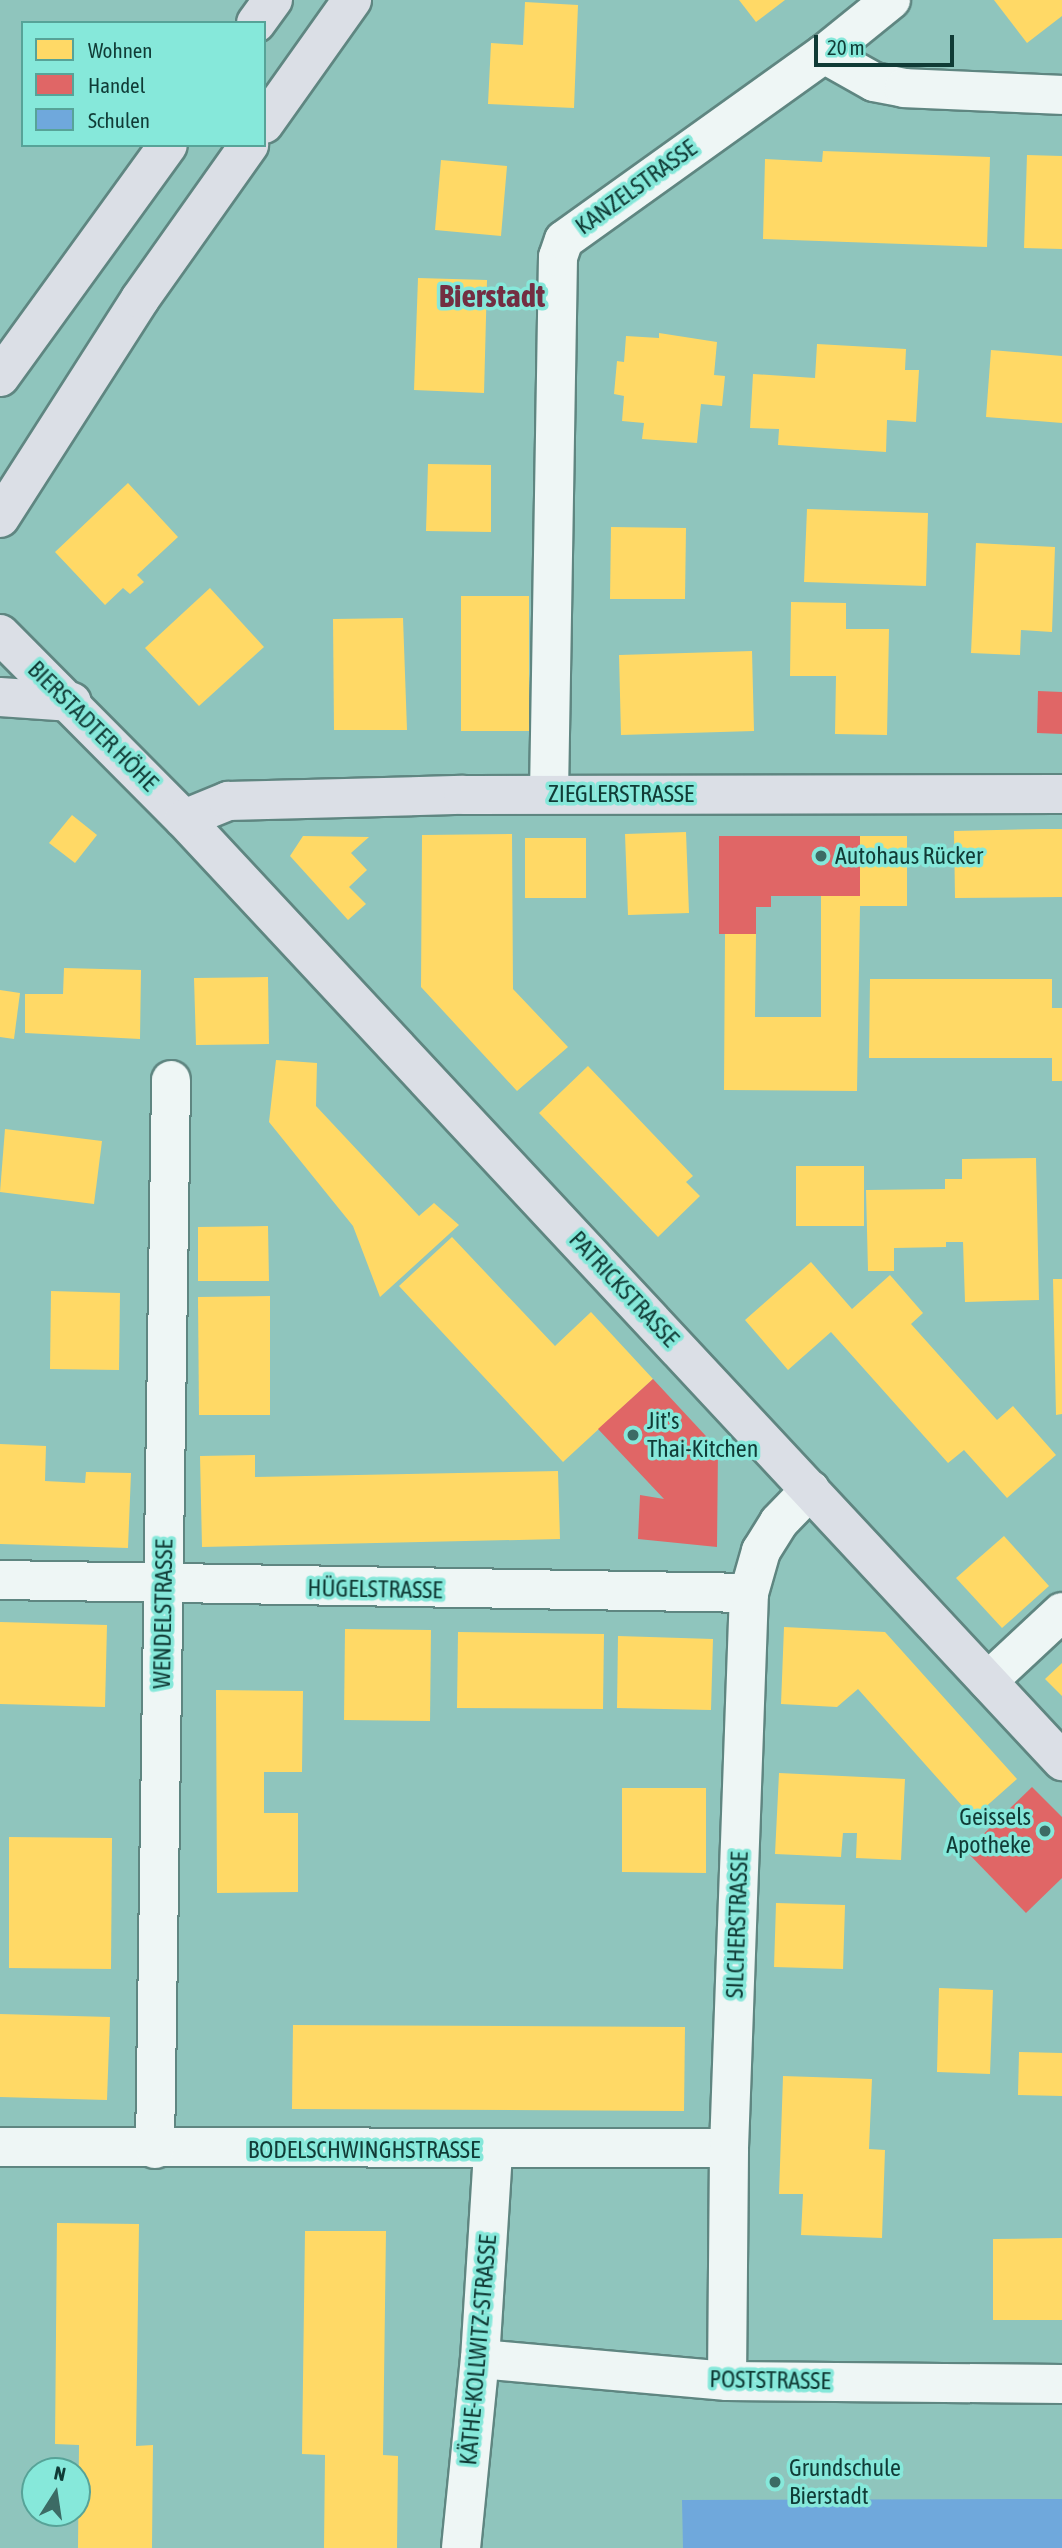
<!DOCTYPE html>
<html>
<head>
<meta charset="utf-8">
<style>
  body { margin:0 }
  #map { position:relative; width:1062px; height:2548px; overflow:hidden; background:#8fc5bd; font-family:"Asap Condensed",sans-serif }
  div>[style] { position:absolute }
  .homes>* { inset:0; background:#ffd966 }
  .shops>* { inset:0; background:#e06666 }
  .schools>* { inset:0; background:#6fa8dc }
  .roads { filter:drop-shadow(2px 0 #5f8681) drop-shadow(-2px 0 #5f8681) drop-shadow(0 2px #5f8681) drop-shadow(0 -2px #5f8681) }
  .minor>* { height:38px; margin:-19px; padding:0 19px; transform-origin:19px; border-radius:19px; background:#eef6f5 }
  .major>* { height:38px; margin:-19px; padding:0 19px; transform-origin:19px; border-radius:19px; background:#dbdfe6 }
  .dots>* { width:19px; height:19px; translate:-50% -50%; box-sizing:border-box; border:4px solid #86e8da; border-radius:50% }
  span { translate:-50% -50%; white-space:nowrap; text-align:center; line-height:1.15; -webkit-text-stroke:7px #86e8da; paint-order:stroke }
  .street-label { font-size:24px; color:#103b36 }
  .poi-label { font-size:24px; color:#103b36 }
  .left { translate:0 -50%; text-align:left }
  .right { translate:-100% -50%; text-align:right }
  .district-label { font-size:32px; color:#732e42; font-weight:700 }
  .legend { position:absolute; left:21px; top:21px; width:245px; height:126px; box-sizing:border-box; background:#86e8da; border:2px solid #57a398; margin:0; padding:9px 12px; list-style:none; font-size:21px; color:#103b36 }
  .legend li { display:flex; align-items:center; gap:14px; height:35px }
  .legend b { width:35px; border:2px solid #57a398 }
  .north { position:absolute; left:21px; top:2457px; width:70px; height:70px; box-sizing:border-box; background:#86e8da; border:2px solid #57a398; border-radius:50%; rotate:12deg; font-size:19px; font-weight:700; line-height:28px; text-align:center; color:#103b36 }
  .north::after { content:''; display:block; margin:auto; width:24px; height:32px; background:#3c6b65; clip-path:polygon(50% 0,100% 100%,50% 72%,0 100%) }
  .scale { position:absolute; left:814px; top:35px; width:140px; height:32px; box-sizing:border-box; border:4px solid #103b36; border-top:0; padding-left:9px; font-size:21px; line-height:24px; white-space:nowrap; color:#103b36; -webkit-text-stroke:5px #86e8da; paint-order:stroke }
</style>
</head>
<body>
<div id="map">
  <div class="homes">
    <i style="clip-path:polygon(739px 0,785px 0,756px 22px)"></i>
    <i style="clip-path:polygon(994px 0,1062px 0,1062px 16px,1027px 43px)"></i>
    <i style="clip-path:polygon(525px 2px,578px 5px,574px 108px,488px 104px,491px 43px,523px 45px)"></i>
    <i style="clip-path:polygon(823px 151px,990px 157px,987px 247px,763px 239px,765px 159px,822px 162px)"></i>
    <i style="clip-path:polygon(1027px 155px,1062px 156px,1062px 249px,1024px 248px)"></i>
    <i style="clip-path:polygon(441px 160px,507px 166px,501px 236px,435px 230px)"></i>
    <i style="clip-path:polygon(418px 278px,487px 280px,484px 393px,414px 390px)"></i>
    <i style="clip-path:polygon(659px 333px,717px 342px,714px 375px,725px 376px,722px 406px,701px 404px,697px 443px,642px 439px,644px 423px,622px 421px,624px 396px,614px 394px,617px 361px,624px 362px,626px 336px,659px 338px)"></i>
    <i style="clip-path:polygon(817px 344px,906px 349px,905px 370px,919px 370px,916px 422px,887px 420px,886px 452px,778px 445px,779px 429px,750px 428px,753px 374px,815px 378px)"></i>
    <i style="clip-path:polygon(991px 350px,1062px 356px,1062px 423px,986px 417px)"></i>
    <i style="clip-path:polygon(428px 464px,491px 465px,491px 532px,426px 531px)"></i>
    <i style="clip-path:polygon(128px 483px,178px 537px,137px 575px,144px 582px,130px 594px,123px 588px,105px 605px,55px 552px)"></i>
    <i style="clip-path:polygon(807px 509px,928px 513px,926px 586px,804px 582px)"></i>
    <i style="clip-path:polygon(611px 527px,686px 528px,685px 599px,610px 599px)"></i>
    <i style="clip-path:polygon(976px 543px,1055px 547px,1052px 632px,1021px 630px,1020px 655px,971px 653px)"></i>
    <i style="clip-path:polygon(210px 588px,264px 647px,199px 706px,145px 648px)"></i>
    <i style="clip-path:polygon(461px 596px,529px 596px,529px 731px,461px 731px)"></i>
    <i style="clip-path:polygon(791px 602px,846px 603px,846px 629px,889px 629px,887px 735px,835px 734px,836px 676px,790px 676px)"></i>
    <i style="clip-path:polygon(403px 618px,407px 730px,334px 730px,333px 619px)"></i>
    <i style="clip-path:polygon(752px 651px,754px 731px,621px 735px,619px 655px)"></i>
    <i style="clip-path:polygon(72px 815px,97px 835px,75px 863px,49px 843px)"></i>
    <i style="clip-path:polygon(1043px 829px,1062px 829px,1062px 897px,955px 898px,954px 831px)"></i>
    <i style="clip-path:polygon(686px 832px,689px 913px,628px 915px,625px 834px)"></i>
    <i style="clip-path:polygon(512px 834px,513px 989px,568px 1047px,517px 1091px,421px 987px,422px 835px)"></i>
    <i style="clip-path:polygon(303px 836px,369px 837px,351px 853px,367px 870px,349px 887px,366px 904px,348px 920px,290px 856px)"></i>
    <i style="clip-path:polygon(860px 836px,907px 836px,907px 906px,860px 906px,857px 1091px,724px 1090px,725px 933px,756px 934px,755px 1017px,821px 1017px,821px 896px,860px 896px)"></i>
    <i style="clip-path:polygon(525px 838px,586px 838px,586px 898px,525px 898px)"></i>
    <i style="clip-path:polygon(64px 968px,141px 970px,140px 1039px,25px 1033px,25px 994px,63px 994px)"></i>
    <i style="clip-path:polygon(268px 977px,269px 1044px,196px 1045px,194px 978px)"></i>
    <i style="clip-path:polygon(870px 979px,1052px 979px,1052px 1008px,1062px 1008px,1062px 1081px,1052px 1081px,1052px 1058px,869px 1058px)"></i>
    <i style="clip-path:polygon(0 990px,20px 993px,14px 1039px,0 1037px)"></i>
    <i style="clip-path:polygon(276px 1060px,317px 1063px,316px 1106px,419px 1216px,434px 1203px,459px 1225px,380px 1297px,353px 1226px,269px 1122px)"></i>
    <i style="clip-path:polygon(588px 1066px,693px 1176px,686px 1182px,700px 1196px,658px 1237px,539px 1113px)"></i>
    <i style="clip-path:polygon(5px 1129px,102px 1141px,94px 1204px,0 1192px)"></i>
    <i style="clip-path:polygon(1036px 1158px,1039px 1300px,965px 1302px,963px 1242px,946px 1242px,946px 1247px,894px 1248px,894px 1271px,868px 1271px,866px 1190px,945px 1189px,945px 1179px,962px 1179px,962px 1159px)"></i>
    <i style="clip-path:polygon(796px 1166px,864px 1166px,864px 1226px,796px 1226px)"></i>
    <i style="clip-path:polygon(268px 1226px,269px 1281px,198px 1281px,198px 1227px)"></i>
    <i style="clip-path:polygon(452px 1237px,555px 1346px,591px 1312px,653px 1379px,563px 1462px,399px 1286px)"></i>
    <i style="clip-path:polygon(811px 1262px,852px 1309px,890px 1275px,923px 1313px,911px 1324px,997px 1420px,1013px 1406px,1056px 1455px,1007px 1498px,964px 1450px,948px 1463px,831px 1332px,788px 1370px,745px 1320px)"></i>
    <i style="clip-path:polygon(1053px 1279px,1062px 1279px,1062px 1414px,1056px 1415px)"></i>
    <i style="clip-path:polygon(51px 1291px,120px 1293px,119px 1370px,50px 1369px)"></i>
    <i style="clip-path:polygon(270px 1296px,270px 1415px,199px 1415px,198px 1297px)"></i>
    <i style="clip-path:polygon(0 1444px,46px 1446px,45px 1481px,85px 1483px,86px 1472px,131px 1473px,128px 1548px,0 1544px)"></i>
    <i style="clip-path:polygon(255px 1455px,255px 1477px,558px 1471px,560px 1539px,202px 1547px,200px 1456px)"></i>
    <i style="clip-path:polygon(1004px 1536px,1049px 1586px,1002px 1628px,956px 1578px)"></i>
    <i style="clip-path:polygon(0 1622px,107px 1625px,105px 1707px,0 1704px)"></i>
    <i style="clip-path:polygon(784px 1627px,885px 1632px,1017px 1779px,973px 1818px,858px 1689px,837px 1707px,781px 1704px)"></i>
    <i style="clip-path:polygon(345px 1629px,431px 1630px,430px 1721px,344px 1720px)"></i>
    <i style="clip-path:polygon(458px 1632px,604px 1634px,603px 1709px,457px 1708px)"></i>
    <i style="clip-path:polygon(618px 1636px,713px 1639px,711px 1710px,617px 1708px)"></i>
    <i style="clip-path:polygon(1062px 1663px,1062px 1696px,1045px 1679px)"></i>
    <i style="clip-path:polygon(216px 1690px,303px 1691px,302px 1772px,264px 1772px,264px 1813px,298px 1813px,298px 1892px,217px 1893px)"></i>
    <i style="clip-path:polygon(779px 1773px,905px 1779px,901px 1860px,856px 1858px,857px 1833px,843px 1833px,841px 1857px,775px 1854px)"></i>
    <i style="clip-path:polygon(622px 1788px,706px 1788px,706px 1873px,622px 1872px)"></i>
    <i style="clip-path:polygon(9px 1837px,112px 1838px,111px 1969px,9px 1968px)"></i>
    <i style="clip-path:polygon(776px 1903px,845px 1905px,843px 1969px,774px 1967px)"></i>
    <i style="clip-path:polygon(939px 1988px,993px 1990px,990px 2074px,937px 2072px)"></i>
    <i style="clip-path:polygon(0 2014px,110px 2017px,107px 2100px,0 2097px)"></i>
    <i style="clip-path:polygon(293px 2025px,685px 2027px,684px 2111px,292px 2109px)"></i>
    <i style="clip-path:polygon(1019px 2052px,1062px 2053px,1062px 2096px,1018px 2095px)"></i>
    <i style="clip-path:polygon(783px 2076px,872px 2079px,869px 2149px,885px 2150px,882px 2238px,801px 2235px,803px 2194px,779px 2194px)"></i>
    <i style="clip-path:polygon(57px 2223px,139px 2224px,136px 2446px,153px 2445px,152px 2548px,78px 2548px,79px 2445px,55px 2444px)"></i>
    <i style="clip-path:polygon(305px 2231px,386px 2231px,383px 2455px,398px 2456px,397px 2548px,324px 2548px,325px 2455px,302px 2454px)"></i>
    <i style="clip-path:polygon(1062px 2238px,1062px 2320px,993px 2320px,993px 2239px)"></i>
  </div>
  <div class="shops">
    <i style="clip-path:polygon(1038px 691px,1062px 692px,1062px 734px,1037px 733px)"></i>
    <i style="clip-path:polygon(719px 836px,860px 836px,860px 896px,771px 896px,771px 907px,756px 907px,756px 934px,719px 934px)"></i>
    <i style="clip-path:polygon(653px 1379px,718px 1449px,717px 1547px,638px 1539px,640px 1495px,664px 1499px,598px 1429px)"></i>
    <i style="clip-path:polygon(1032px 1787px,1062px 1817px,1062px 1878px,1026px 1913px,966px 1851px)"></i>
  </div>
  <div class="schools">
    <i style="clip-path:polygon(1062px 2499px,1062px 2548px,683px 2548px,682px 2500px)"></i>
  </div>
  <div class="roads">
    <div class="minor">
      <i style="left:824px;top:54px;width:86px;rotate:-38.9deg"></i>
      <i style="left:549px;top:794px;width:537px;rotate:-89.04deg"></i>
      <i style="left:558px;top:257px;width:18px;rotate:-71deg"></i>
      <i style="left:564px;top:240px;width:320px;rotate:-35.6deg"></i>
      <i style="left:824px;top:54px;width:57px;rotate:29.2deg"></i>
      <i style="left:874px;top:82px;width:31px;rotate:11deg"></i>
      <i style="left:904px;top:88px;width:158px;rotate:2.5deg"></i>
      <i style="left:0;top:1580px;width:749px;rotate:0.99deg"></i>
      <i style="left:988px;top:1681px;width:101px;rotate:-43deg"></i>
      <i style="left:0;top:2147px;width:729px;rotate:0.08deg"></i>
      <i style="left:155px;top:2149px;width:1069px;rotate:-89.14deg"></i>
      <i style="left:480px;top:2359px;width:248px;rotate:5.1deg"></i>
      <i style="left:727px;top:2381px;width:335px;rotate:0.5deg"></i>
      <i style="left:727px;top:2381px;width:233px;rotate:-89.5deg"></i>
      <i style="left:729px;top:2148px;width:555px;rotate:-87.94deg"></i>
      <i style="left:749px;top:1593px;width:44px;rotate:-74.1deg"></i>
      <i style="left:761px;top:1551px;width:34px;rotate:-58deg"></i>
      <i style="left:779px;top:1522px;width:45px;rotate:-45.9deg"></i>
      <i style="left:461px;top:2548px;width:190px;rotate:-84.3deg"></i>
      <i style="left:480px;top:2359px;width:208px;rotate:-86.4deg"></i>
    </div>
    <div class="major">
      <i style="left:256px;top:23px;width:29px;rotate:-54deg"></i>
      <i style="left:264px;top:124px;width:152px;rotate:-54.6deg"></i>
      <i style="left:0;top:377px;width:286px;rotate:-54.1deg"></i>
      <i style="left:0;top:518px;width:260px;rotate:-57.4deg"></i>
      <i style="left:140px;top:299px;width:189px;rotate:-54.7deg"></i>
      <i style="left:0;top:634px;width:261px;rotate:45.2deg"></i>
      <i style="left:184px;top:819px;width:1288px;rotate:47.01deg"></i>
      <i style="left:0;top:697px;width:72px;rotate:4deg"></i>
      <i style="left:184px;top:819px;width:48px;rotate:-22.2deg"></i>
      <i style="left:228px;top:801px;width:235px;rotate:-1.5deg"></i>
      <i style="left:463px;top:795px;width:599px;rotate:-0.1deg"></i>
    </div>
  </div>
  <div class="dots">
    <i style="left:821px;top:856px;background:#3c6b65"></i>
    <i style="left:633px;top:1435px;background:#3c6b65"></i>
    <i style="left:1045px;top:1831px;background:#3c6b65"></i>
    <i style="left:775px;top:2482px;background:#3c6b65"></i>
  </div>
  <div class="street-label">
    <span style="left:636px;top:187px;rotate:-36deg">KANZELSTRASSE</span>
    <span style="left:93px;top:726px;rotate:45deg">BIERSTADTER HÖHE</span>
    <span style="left:621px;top:794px">ZIEGLERSTRASSE</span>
    <span style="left:624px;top:1289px;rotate:47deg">PATRICKSTRASSE</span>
    <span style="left:375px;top:1589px;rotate:1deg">HÜGELSTRASSE</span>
    <span style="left:163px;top:1614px;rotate:-89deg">WENDELSTRASSE</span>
    <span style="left:737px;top:1925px;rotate:-88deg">SILCHERSTRASSE</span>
    <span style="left:364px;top:2150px">BODELSCHWINGHSTRASSE</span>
    <span style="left:478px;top:2350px;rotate:-85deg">KÄTHE-KOLLWITZ-STRASSE</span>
    <span style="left:770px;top:2380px;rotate:1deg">POSTSTRASSE</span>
  </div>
  <div class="poi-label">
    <span class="left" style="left:835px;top:856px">Autohaus Rücker</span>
    <span class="left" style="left:647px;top:1435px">Jit's<br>Thai-Kitchen</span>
    <span class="right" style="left:1031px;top:1831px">Geissels<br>Apotheke</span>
    <span class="left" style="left:789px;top:2482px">Grundschule<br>Bierstadt</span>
  </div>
  <div class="district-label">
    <span style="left:492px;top:296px">Bierstadt</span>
  </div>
  <ul class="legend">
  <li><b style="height:19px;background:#ffd966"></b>Wohnen</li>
  <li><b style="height:19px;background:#e06666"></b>Handel</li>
  <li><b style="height:19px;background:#6fa8dc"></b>Schulen</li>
  </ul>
  <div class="north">N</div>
  <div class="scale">20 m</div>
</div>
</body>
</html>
